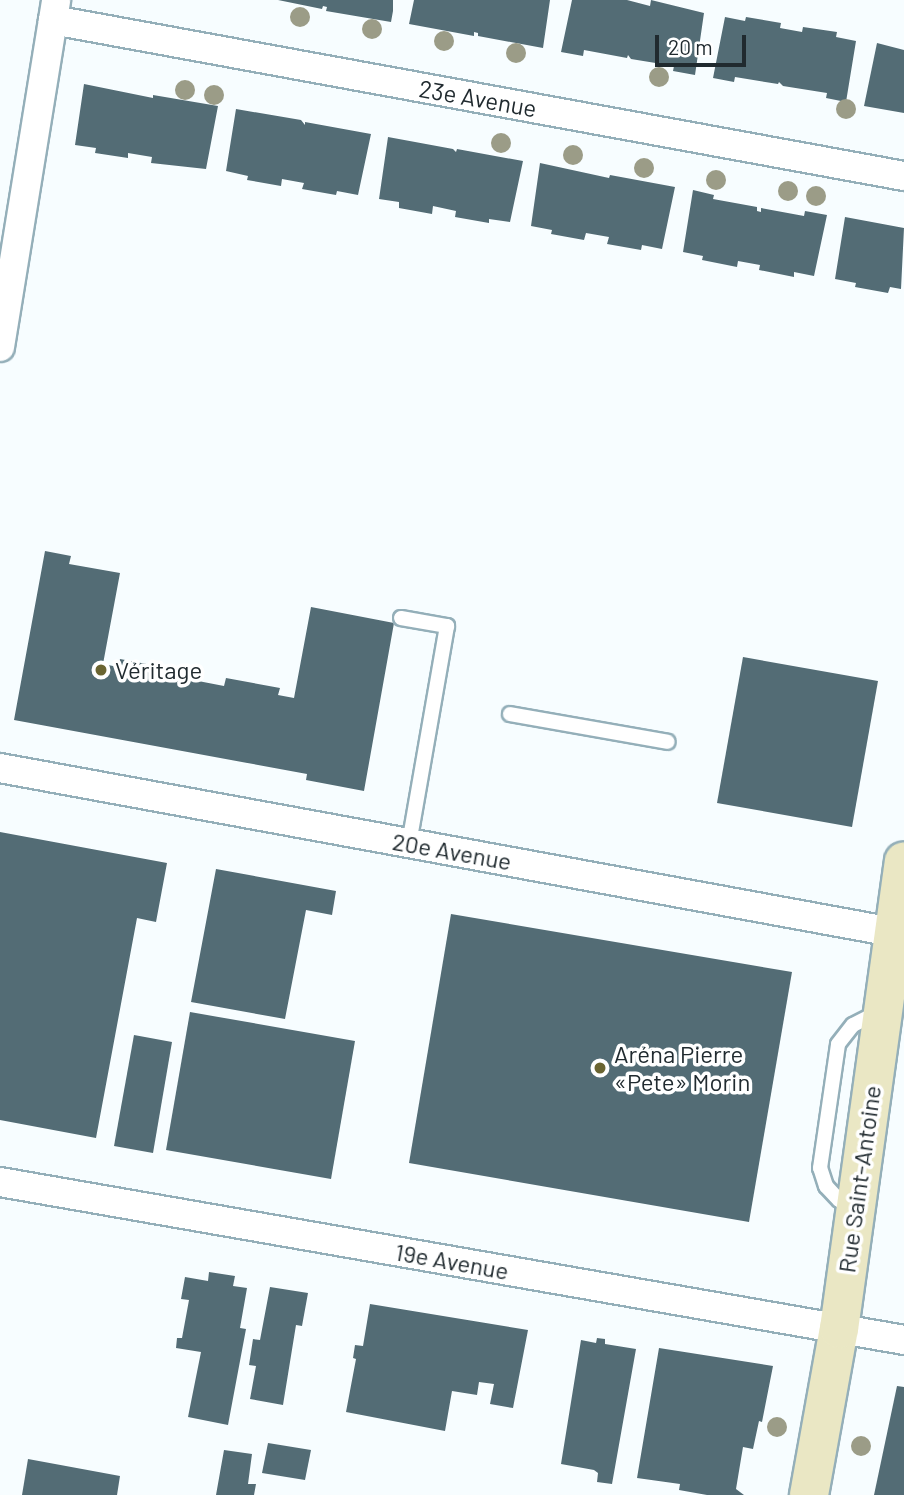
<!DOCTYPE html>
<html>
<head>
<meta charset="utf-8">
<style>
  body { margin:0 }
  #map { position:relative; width:904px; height:1495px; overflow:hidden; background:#f7fdff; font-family:Barlow,sans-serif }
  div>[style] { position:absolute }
  .building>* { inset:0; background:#536c75 }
  .roads { filter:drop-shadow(2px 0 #94afb9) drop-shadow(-2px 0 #94afb9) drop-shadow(0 2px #94afb9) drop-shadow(0 -2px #94afb9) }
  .lane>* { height:14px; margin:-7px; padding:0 7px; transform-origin:7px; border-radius:7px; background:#fff }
  .street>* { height:28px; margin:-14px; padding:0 14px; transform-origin:14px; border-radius:14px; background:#fff }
  .secondary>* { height:38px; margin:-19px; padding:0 19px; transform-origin:19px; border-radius:19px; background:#eae7c4 }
  .trees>* { width:20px; height:20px; margin:-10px; border-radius:50%; background:#9b9c87 }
  .dots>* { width:19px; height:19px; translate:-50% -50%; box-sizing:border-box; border:4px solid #fff; border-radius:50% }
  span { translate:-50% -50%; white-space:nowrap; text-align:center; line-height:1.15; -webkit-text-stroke:7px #fff; paint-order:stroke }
  .street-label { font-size:24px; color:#202a2f }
  .poi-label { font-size:24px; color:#202a2f }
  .left { translate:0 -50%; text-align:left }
  .scale { position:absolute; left:655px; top:35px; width:91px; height:32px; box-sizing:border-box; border:4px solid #202a2f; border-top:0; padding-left:9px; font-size:21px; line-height:24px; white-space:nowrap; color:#202a2f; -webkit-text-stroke:5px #fff; paint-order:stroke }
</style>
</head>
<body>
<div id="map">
  <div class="building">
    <i style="clip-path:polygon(278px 0,393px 0,393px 11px,391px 22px,326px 11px,327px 7px,323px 6px,322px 9px)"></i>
    <i style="clip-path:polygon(414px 0,550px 0,543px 48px,478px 36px,478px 33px,474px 32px,474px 36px,409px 24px)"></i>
    <i style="clip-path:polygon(572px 0,627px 0,650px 6px,651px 0,704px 13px,695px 75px,673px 71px,674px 66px,631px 59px,628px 55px,627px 58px,584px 50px,583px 56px,561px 52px)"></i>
    <i style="clip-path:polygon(725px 17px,745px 21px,746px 17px,781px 23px,780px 28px,802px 32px,803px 27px,837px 32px,836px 37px,856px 41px,846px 102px,826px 98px,827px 93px,783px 86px,779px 82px,778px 84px,735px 77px,734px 82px,713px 78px)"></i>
    <i style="clip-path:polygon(877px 43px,904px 50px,904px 113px,864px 106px)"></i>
    <i style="clip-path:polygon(84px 84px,153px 98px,153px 95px,218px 106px,206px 169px,151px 163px,152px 157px,128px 153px,128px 158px,95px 153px,96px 148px,75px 145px)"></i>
    <i style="clip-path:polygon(236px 109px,301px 120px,305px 125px,305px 122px,371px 134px,358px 195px,337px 191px,336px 195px,302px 189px,304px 183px,282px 179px,281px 186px,247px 180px,248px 176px,226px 171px)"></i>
    <i style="clip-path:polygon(388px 137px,453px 149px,456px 152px,457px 149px,523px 161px,510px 222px,489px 219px,489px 223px,455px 217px,456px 211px,433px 206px,432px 214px,399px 208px,399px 202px,379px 199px)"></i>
    <i style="clip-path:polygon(540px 163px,609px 178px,610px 175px,675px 187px,662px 249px,642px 245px,641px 250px,607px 244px,609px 237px,586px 233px,584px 240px,551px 234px,552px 230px,531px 226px)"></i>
    <i style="clip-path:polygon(693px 190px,714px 195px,713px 199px,757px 207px,757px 211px,761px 212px,761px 208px,804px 216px,805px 211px,827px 215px,814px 276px,794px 272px,794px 277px,759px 270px,760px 265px,738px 261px,737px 267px,702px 260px,703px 256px,683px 252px)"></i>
    <i style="clip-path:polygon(845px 217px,904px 228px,901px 289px,890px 287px,888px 293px,855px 287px,856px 283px,835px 279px)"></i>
    <i style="clip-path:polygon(45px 551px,71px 556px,69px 564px,120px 573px,103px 664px,118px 667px,120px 659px,194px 673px,193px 680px,224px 686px,226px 678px,280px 688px,278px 695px,294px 698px,311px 607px,394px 623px,364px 791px,306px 780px,307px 774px,14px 720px)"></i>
    <i style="clip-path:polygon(743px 657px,878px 681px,852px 827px,717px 803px)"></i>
    <i style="clip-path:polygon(0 832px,167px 863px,156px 922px,137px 918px,96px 1138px,0 1120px)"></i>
    <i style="clip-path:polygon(216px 869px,336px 891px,332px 915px,306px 910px,285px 1019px,191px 1002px)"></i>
    <i style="clip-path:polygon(451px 914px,792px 972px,749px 1222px,409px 1163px)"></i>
    <i style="clip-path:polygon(190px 1012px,355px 1041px,331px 1179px,166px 1150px)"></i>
    <i style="clip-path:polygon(134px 1035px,172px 1042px,153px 1153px,114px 1146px)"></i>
    <i style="clip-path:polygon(209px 1272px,235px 1276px,233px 1286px,247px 1288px,240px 1328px,246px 1329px,228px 1425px,188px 1417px,201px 1352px,176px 1348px,177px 1338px,182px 1338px,189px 1300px,181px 1299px,185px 1277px,208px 1281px)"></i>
    <i style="clip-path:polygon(270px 1287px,308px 1293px,302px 1326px,296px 1325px,283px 1405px,250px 1399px,256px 1366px,249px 1365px,253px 1339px,260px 1340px)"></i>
    <i style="clip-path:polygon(370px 1304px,528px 1330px,513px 1408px,490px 1404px,494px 1384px,479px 1382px,477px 1395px,452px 1391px,445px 1431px,346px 1412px,356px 1359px,353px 1358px,355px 1345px,363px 1346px)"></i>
    <i style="clip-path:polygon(597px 1338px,605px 1339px,605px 1344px,636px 1349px,612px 1484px,597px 1482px,598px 1473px,594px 1470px,561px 1464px,581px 1340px,596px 1343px)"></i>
    <i style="clip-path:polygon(659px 1348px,773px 1366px,762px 1422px,759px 1421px,753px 1449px,743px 1447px,736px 1489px,744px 1495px,707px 1495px,679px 1490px,680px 1484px,637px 1478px)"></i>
    <i style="clip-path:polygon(897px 1386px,904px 1387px,904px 1495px,874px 1495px)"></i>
    <i style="clip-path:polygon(268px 1443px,311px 1450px,305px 1480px,262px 1473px)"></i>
    <i style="clip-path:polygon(224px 1450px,252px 1454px,248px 1484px,256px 1484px,254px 1495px,216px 1495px)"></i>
    <i style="clip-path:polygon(28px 1459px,120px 1476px,117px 1495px,22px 1495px)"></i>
  </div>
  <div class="roads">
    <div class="lane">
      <i style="left:401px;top:618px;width:47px;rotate:9.9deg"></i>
      <i style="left:447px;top:626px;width:220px;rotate:99.9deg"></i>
      <i style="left:510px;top:714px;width:160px;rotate:10deg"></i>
      <i style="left:852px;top:1206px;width:14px;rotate:-155deg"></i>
      <i style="left:839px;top:1200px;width:19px;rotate:-133deg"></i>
      <i style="left:826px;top:1186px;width:19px;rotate:-108deg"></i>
      <i style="left:820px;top:1168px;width:125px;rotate:-81.7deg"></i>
      <i style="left:838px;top:1044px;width:24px;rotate:-52deg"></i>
      <i style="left:853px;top:1025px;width:27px;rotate:-27deg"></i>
    </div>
    <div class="street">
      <i style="left:53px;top:20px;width:865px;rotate:10.39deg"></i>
      <i style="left:0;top:347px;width:351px;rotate:-80.8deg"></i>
      <i style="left:0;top:768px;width:919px;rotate:10.41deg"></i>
      <i style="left:0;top:1182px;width:918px;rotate:9.91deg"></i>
    </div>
    <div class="secondary">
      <i style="left:809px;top:1495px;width:169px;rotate:-79.8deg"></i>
      <i style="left:839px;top:1329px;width:472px;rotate:-82.1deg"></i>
    </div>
  </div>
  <div class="trees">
    <i style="left:300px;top:17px"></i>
    <i style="left:372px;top:29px"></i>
    <i style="left:444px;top:41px"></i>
    <i style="left:516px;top:53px"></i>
    <i style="left:659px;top:77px"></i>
    <i style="left:185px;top:90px"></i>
    <i style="left:214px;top:95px"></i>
    <i style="left:846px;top:109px"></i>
    <i style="left:501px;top:143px"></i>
    <i style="left:573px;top:155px"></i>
    <i style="left:644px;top:168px"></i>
    <i style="left:716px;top:180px"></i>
    <i style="left:788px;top:191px"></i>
    <i style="left:816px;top:196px"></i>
    <i style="left:777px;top:1427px"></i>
    <i style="left:861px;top:1446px"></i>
  </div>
  <div class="dots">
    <i style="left:101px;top:670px;background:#6a6431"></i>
    <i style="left:600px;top:1068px;background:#6a6431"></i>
  </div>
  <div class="street-label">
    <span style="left:478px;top:98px;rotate:10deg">23e Avenue</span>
    <span style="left:452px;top:851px;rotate:10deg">20e Avenue</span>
    <span style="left:859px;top:1179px;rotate:-82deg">Rue Saint-Antoine</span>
    <span style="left:452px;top:1261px;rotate:10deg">19e Avenue</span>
  </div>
  <div class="poi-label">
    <span class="left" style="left:115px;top:670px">Véritage</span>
    <span class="left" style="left:614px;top:1068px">Aréna Pierre<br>«Pete» Morin</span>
  </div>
  <div class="scale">20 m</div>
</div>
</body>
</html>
